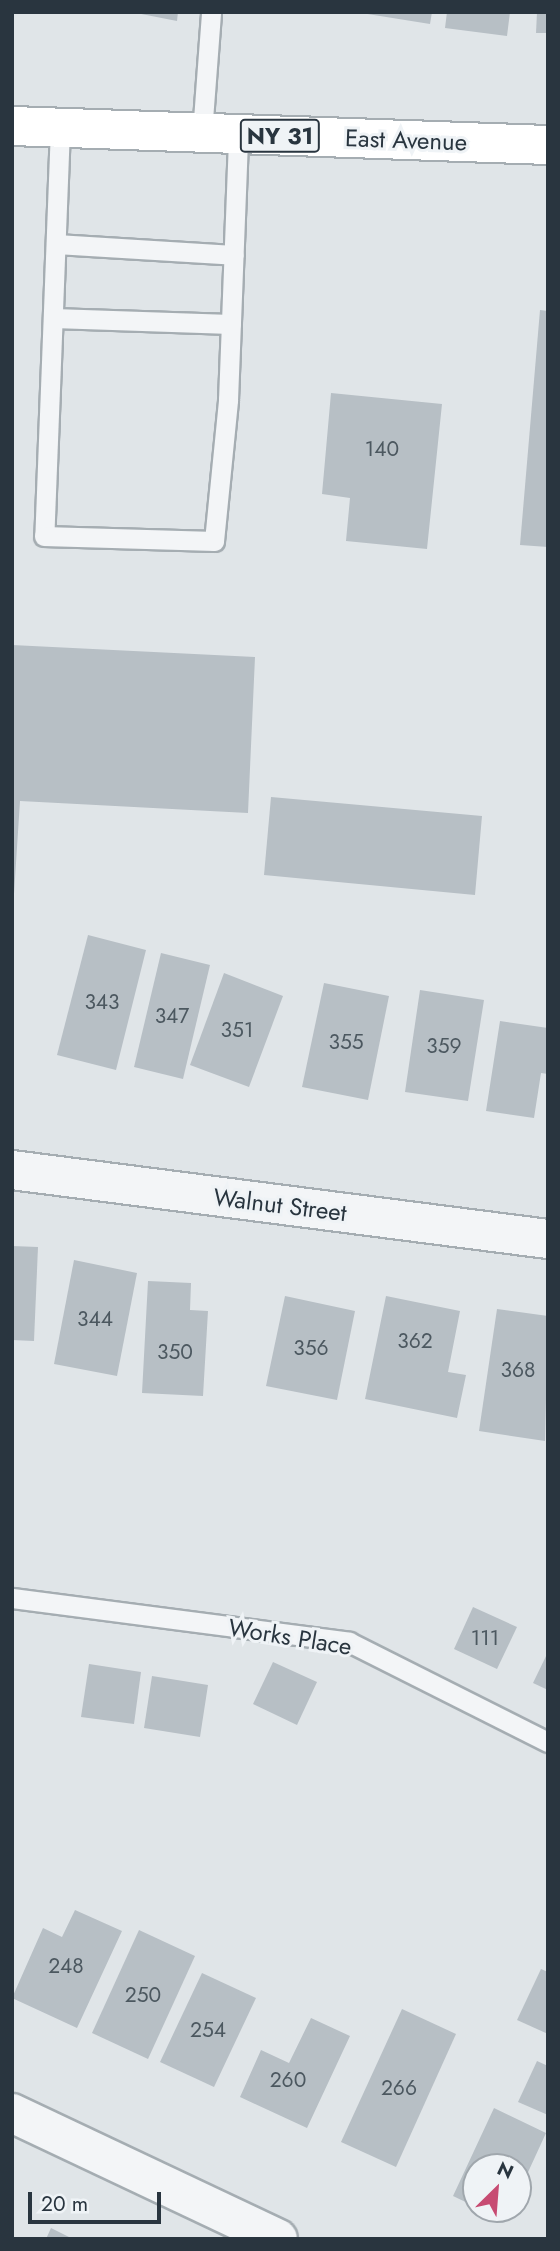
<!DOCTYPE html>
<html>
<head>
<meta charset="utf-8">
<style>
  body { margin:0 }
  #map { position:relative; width:560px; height:2251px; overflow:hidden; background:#e0e5e8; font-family:Jost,sans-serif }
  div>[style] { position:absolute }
  .building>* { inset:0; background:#b7bfc5 }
  .roads { filter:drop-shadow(2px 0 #a5adb2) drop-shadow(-2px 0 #a5adb2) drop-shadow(0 2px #a5adb2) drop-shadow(0 -2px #a5adb2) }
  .lane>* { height:19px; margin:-9.5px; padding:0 9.5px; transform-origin:9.5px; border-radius:9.5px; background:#f3f5f7 }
  .street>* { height:38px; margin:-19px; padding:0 19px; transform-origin:19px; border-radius:19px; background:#f3f5f7 }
  .highway>* { height:38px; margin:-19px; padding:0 19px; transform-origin:19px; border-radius:19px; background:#fff }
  span { translate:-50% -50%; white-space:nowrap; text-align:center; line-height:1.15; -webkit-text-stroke:6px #eff3f6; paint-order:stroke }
  .number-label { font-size:21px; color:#4c5860 }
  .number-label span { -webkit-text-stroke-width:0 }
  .shield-label span { padding:2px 5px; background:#eff3f6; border:2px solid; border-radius:5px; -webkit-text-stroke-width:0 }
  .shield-label { font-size:23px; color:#29353f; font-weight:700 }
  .street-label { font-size:24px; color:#29353f }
  .frame { position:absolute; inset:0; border:14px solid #29353f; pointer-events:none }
  .north { position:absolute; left:462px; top:2153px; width:70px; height:70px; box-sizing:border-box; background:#eff3f6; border:2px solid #a0a7ad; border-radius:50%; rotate:25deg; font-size:19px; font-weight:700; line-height:28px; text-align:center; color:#29353f }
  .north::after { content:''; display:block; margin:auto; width:24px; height:32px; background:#c74b72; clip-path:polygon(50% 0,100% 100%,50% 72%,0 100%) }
  .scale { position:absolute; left:28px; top:2192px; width:133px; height:32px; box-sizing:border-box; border:4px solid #29353f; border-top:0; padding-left:9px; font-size:21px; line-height:24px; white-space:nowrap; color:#29353f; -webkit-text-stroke:5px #eff3f6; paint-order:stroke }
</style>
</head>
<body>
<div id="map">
  <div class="building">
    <i style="clip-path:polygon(131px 12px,178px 12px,177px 21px)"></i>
    <i style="clip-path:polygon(355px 12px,432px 12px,430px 24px)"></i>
    <i style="clip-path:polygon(447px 12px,510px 12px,507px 36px,445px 28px)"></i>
    <i style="clip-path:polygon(537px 12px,548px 12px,548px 33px,536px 33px)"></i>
    <i style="clip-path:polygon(540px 310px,548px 311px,548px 547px,520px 545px)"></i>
    <i style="clip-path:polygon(331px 393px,442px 404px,427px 549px,346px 541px,350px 498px,322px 494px)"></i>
    <i style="clip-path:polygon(12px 645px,255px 657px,248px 813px,20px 801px,12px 925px)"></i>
    <i style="clip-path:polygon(271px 797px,482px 816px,475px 895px,264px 875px)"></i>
    <i style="clip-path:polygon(88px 935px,146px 950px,116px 1070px,57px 1055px)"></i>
    <i style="clip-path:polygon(161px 953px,210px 965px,183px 1079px,134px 1067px)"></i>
    <i style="clip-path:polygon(224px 973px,283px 996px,249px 1087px,190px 1065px)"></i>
    <i style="clip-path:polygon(324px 983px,389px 996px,368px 1100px,302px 1087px)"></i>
    <i style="clip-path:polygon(420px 990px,484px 1000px,468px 1101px,405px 1092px)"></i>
    <i style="clip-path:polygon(500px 1021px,548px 1028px,548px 1074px,541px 1073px,534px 1118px,486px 1111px)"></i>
    <i style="clip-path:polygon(12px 1246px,38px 1247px,34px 1341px,12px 1340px)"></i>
    <i style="clip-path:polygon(74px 1260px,137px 1273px,117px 1376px,54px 1364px)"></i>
    <i style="clip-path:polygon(148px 1281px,191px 1283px,190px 1310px,208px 1311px,203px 1396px,142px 1393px)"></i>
    <i style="clip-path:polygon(285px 1296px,355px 1311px,337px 1400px,266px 1386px)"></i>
    <i style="clip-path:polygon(386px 1296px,460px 1311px,448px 1372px,466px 1375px,457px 1418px,365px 1399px)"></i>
    <i style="clip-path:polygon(497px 1309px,548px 1316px,545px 1441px,479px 1431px)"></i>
    <i style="clip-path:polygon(473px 1607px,517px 1627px,497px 1669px,454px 1649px)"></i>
    <i style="clip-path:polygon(548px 1652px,548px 1690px,533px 1683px)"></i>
    <i style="clip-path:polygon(273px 1662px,317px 1682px,297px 1725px,253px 1704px)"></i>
    <i style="clip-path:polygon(89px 1664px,141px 1672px,134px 1724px,81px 1717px)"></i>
    <i style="clip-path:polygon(152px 1676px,208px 1685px,200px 1737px,144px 1728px)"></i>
    <i style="clip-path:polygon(75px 1910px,122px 1931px,77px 2028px,12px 1998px,43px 1928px,62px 1937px)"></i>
    <i style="clip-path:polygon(139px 1930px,195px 1956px,148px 2059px,92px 2033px)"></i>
    <i style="clip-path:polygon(541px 1969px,548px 1972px,548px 2034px,517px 2020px)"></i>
    <i style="clip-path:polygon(202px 1973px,256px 1998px,214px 2087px,160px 2062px)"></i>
    <i style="clip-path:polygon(402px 2009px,456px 2034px,396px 2167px,341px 2142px)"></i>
    <i style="clip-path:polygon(311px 2018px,350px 2036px,307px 2128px,240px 2097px,261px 2050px,289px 2063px)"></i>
    <i style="clip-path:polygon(537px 2061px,548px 2066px,548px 2115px,518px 2102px)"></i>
    <i style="clip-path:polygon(494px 2108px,546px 2133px,518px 2194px,518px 2167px,476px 2167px,476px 2207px,453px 2196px)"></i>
    <i style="clip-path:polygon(481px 2209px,511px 2209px,505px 2220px)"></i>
    <i style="clip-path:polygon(51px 2228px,73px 2239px,46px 2239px)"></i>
  </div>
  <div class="roads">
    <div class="lane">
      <i style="left:60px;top:128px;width:408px;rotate:92.2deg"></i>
      <i style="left:44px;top:536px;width:170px;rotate:1.7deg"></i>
      <i style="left:214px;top:541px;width:142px;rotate:-84.3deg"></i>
      <i style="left:228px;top:400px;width:266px;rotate:-87.8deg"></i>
      <i style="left:202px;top:133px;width:121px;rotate:-85.7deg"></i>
      <i style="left:56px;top:244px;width:178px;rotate:3.5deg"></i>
      <i style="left:53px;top:318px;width:178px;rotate:1.9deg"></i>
      <i style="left:12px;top:1598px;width:340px;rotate:7.4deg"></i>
      <i style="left:349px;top:1642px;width:223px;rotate:26.7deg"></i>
    </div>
    <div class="street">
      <i style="left:12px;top:1170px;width:540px;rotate:7.34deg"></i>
      <i style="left:12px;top:2113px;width:294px;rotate:25.3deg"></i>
    </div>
    <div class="highway">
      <i style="left:12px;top:126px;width:536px;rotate:2.03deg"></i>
    </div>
  </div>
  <div class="number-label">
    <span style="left:382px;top:449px">140</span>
    <span style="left:102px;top:1002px">343</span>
    <span style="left:172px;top:1016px">347</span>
    <span style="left:237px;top:1030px">351</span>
    <span style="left:346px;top:1042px">355</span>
    <span style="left:444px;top:1046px">359</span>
    <span style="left:95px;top:1319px">344</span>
    <span style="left:415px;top:1341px">362</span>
    <span style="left:311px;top:1348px">356</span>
    <span style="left:175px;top:1352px">350</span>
    <span style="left:518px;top:1370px">368</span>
    <span style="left:485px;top:1638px">111</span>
    <span style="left:66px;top:1966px">248</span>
    <span style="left:143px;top:1995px">250</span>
    <span style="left:208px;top:2030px">254</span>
    <span style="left:288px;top:2080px">260</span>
    <span style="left:399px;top:2088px">266</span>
  </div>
  <div class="shield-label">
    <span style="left:280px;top:136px">NY 31</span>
  </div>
  <div class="street-label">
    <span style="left:406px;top:140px;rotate:2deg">East Avenue</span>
    <span style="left:280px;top:1205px;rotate:7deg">Walnut Street</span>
    <span style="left:290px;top:1637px;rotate:9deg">Works Place</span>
  </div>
  <div class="frame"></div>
  <div class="north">N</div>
  <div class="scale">20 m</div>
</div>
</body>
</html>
